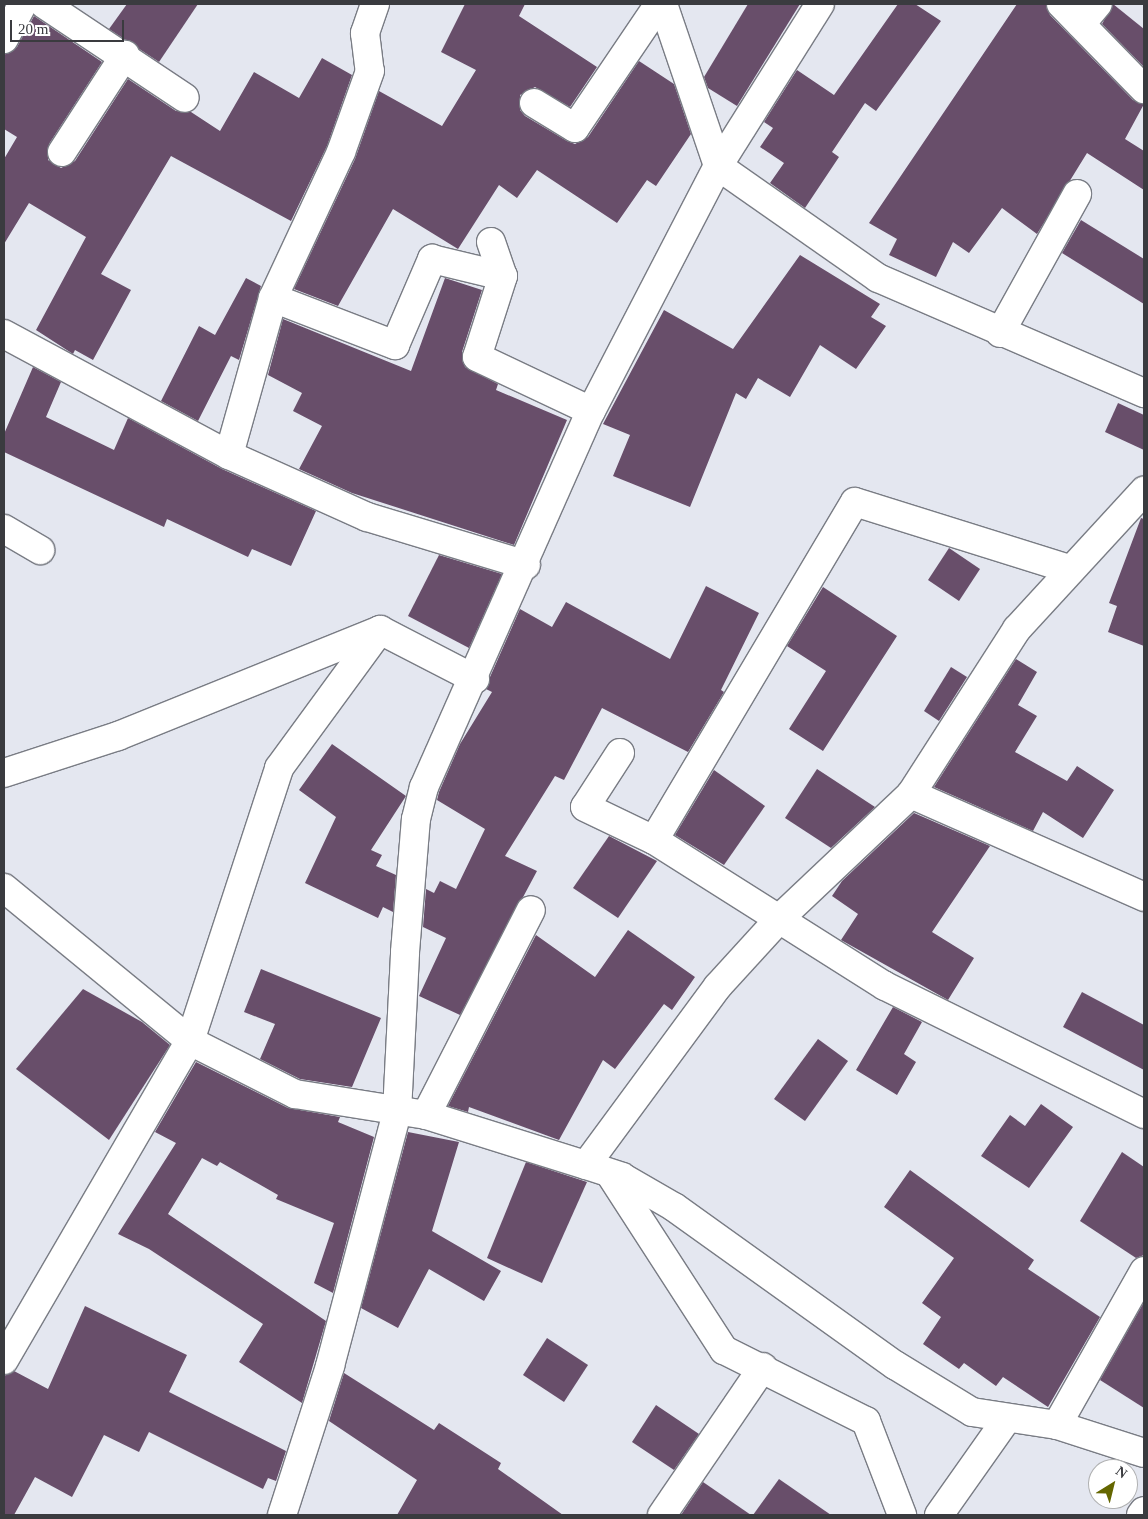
<!DOCTYPE html>
<html>
<head>
<meta charset="utf-8">
<style>
  body { margin:0 }
  #map { position:relative; width:1148px; height:1519px; overflow:hidden; background:#e4e7f0; font-family:"Times New Roman",serif }
  div>[style] { position:absolute }
  .building>* { inset:0; background:#684e6a }
  .roads { filter:drop-shadow(1px 0 #797c84) drop-shadow(-1px 0 #797c84) drop-shadow(0 1px #797c84) drop-shadow(0 -1px #797c84) }
  .minor>* { height:28px; margin:-14px; padding:0 14px; transform-origin:14px; border-radius:14px; background:#fff }
  span { translate:-50% -50%; white-space:nowrap; text-align:center; line-height:1.15; -webkit-text-stroke:5px #fff; paint-order:stroke }
  .frame { position:absolute; inset:0; border:5px solid #3a3b3f; pointer-events:none }
  .north { position:absolute; left:1088px; top:1459px; width:50px; height:50px; box-sizing:border-box; background:#fff; border:1px solid #b0b1b2; border-radius:50%; rotate:36deg; font-size:14px; font-weight:700; line-height:20px; text-align:center; color:#3a3b3f }
  .north::after { content:''; display:block; margin:auto; width:18px; height:22px; background:#646600; clip-path:polygon(50% 0,100% 100%,50% 72%,0 100%) }
  .scale { position:absolute; left:10px; top:20px; width:114px; height:22px; box-sizing:border-box; border:2px solid #3a3b3f; border-top:0; padding-left:6px; font-size:15px; line-height:18px; white-space:nowrap; color:#3a3b3f; -webkit-text-stroke:4px #fff; paint-order:stroke }
</style>
</head>
<body>
<div id="map">
  <div class="building">
    <i style="clip-path:polygon(127px 4px,198px 4px,159px 62px,109px 29px)"></i>
    <i style="clip-path:polygon(465px 4px,525px 4px,519px 16px,597px 67px,570px 107px,535px 87px,520px 95px,520px 110px,525px 116px,567px 141px,575px 144px,588px 137px,639px 61px,674px 84px,691px 134px,656px 186px,647px 180px,617px 223px,537px 170px,517px 198px,499px 185px,458px 249px,393px 209px,338px 306px,294px 289px,355px 159px,379px 91px,442px 126px,476px 70px,441px 52px)"></i>
    <i style="clip-path:polygon(748px 4px,800px 4px,737px 106px,708px 88px,704px 77px)"></i>
    <i style="clip-path:polygon(898px 4px,915px 4px,941px 21px,876px 111px,865px 103px,832px 152px,839px 157px,805px 208px,770px 183px,784px 163px,760px 147px,773px 128px,764px 122px,797px 70px,834px 95px)"></i>
    <i style="clip-path:polygon(1017px 4px,1046px 4px,1050px 15px,1133px 100px,1144px 104px,1125px 139px,1144px 151px,1144px 190px,1087px 153px,1037px 234px,1002px 208px,969px 253px,953px 242px,936px 277px,889px 255px,897px 239px,869px 223px)"></i>
    <i style="clip-path:polygon(1113px 4px,1144px 29px,1144px 67px,1102px 24px)"></i>
    <i style="clip-path:polygon(34px 16px,102px 62px,49px 144px,48px 160px,61px 168px,75px 161px,128px 79px,176px 111px,191px 112px,220px 131px,254px 72px,299px 98px,322px 58px,352px 75px,327px 146px,291px 221px,171px 156px,101px 274px,131px 290px,93px 360px,75px 350px,73px 354px,36px 330px,86px 237px,29px 203px,4px 244px,4px 159px,17px 137px,4px 129px,4px 55px,17px 47px)"></i>
    <i style="clip-path:polygon(1081px 220px,1144px 259px,1144px 304px,1062px 253px)"></i>
    <i style="clip-path:polygon(800px 255px,880px 304px,871px 317px,886px 326px,856px 369px,820px 345px,790px 397px,758px 378px,746px 399px,736px 393px,690px 507px,613px 476px,630px 435px,603px 424px,664px 310px,733px 349px)"></i>
    <i style="clip-path:polygon(246px 278px,261px 286px,239px 360px,231px 356px,198px 421px,161px 401px,199px 326px,215px 335px)"></i>
    <i style="clip-path:polygon(445px 278px,482px 290px,462px 352px,465px 367px,498px 384px,496px 390px,567px 420px,514px 545px,352px 493px,299px 469px,322px 426px,293px 411px,302px 393px,268px 375px,283px 319px,411px 371px)"></i>
    <i style="clip-path:polygon(33px 367px,61px 382px,46px 417px,114px 450px,128px 418px,222px 469px,316px 511px,291px 566px,252px 549px,248px 557px,167px 519px,164px 527px,4px 452px,4px 434px)"></i>
    <i style="clip-path:polygon(1118px 403px,1144px 415px,1144px 450px,1105px 432px)"></i>
    <i style="clip-path:polygon(1141px 518px,1144px 519px,1144px 646px,1108px 632px,1117px 606px,1109px 603px)"></i>
    <i style="clip-path:polygon(949px 548px,980px 569px,959px 601px,928px 580px)"></i>
    <i style="clip-path:polygon(439px 555px,502px 574px,469px 648px,408px 616px)"></i>
    <i style="clip-path:polygon(706px 586px,759px 613px,721px 690px,724px 692px,688px 752px,602px 708px,564px 780px,555px 776px,505px 856px,537px 871px,460px 1015px,419px 996px,446px 938px,423px 927px,426px 889px,434px 893px,440px 881px,456px 889px,485px 829px,437px 800px,439px 792px,460px 744px,492px 692px,486px 689px,490px 677px,520px 609px,552px 627px,566px 602px,670px 659px)"></i>
    <i style="clip-path:polygon(823px 587px,897px 636px,823px 751px,789px 729px,826px 671px,787px 646px)"></i>
    <i style="clip-path:polygon(1016px 659px,1037px 672px,1018px 705px,1037px 716px,1015px 752px,1067px 781px,1077px 766px,1114px 790px,1083px 838px,1043px 812px,1033px 831px,934px 787px)"></i>
    <i style="clip-path:polygon(951px 667px,967px 677px,939px 721px,924px 711px)"></i>
    <i style="clip-path:polygon(332px 744px,406px 796px,371px 850px,382px 855px,376px 866px,396px 875px,393px 912px,383px 907px,378px 918px,305px 883px,336px 817px,299px 790px)"></i>
    <i style="clip-path:polygon(817px 769px,875px 807px,831px 848px,785px 818px)"></i>
    <i style="clip-path:polygon(714px 770px,765px 806px,724px 865px,675px 835px)"></i>
    <i style="clip-path:polygon(914px 813px,990px 846px,932px 932px,974px 958px,948px 1000px,841px 940px,858px 914px,832px 896px,842px 881px)"></i>
    <i style="clip-path:polygon(609px 836px,657px 861px,618px 918px,573px 888px)"></i>
    <i style="clip-path:polygon(628px 930px,695px 977px,672px 1010px,664px 1004px,615px 1069px,603px 1060px,559px 1140px,469px 1107px,468px 1112px,448px 1106px,536px 935px,595px 977px)"></i>
    <i style="clip-path:polygon(261px 969px,381px 1018px,352px 1087px,300px 1079px,260px 1059px,275px 1024px,244px 1012px)"></i>
    <i style="clip-path:polygon(83px 989px,142px 1022px,170px 1045px,109px 1140px,16px 1069px)"></i>
    <i style="clip-path:polygon(1082px 992px,1144px 1025px,1144px 1070px,1063px 1027px)"></i>
    <i style="clip-path:polygon(893px 1007px,922px 1022px,904px 1054px,916px 1062px,897px 1095px,856px 1070px)"></i>
    <i style="clip-path:polygon(818px 1039px,848px 1061px,805px 1121px,774px 1099px)"></i>
    <i style="clip-path:polygon(196px 1062px,288px 1108px,340px 1117px,338px 1122px,374px 1137px,333px 1293px,314px 1283px,334px 1223px,276px 1199px,278px 1195px,220px 1162px,217px 1166px,202px 1158px,168px 1214px,326px 1321px,302px 1403px,239px 1362px,263px 1324px,149px 1249px,118px 1234px,176px 1143px,155px 1132px)"></i>
    <i style="clip-path:polygon(1041px 1104px,1073px 1127px,1029px 1188px,981px 1156px,1010px 1115px,1025px 1126px)"></i>
    <i style="clip-path:polygon(408px 1132px,459px 1142px,432px 1231px,501px 1271px,484px 1301px,429px 1269px,398px 1328px,361px 1308px)"></i>
    <i style="clip-path:polygon(1122px 1152px,1144px 1167px,1144px 1255px,1136px 1258px,1080px 1221px)"></i>
    <i style="clip-path:polygon(526px 1162px,587px 1182px,542px 1283px,487px 1258px)"></i>
    <i style="clip-path:polygon(910px 1170px,1034px 1260px,1028px 1269px,1100px 1317px,1048px 1407px,1003px 1377px,996px 1386px,964px 1363px,959px 1369px,923px 1344px,941px 1317px,922px 1303px,954px 1258px,884px 1207px)"></i>
    <i style="clip-path:polygon(1144px 1302px,1144px 1408px,1100px 1380px)"></i>
    <i style="clip-path:polygon(85px 1306px,187px 1355px,169px 1392px,286px 1451px,276px 1481px,268px 1478px,263px 1489px,149px 1432px,139px 1452px,104px 1435px,72px 1497px,35px 1477px,14px 1515px,4px 1515px,4px 1376px,14px 1371px,48px 1389px)"></i>
    <i style="clip-path:polygon(547px 1338px,588px 1365px,564px 1402px,523px 1375px)"></i>
    <i style="clip-path:polygon(344px 1373px,434px 1430px,439px 1423px,501px 1463px,498px 1469px,563px 1515px,397px 1515px,417px 1480px,329px 1421px)"></i>
    <i style="clip-path:polygon(656px 1405px,699px 1434px,674px 1470px,632px 1442px)"></i>
    <i style="clip-path:polygon(779px 1479px,831px 1515px,753px 1515px)"></i>
    <i style="clip-path:polygon(703px 1482px,751px 1515px,681px 1515px)"></i>
  </div>
  <div class="roads">
    <div class="minor">
      <i style="left:44px;top:4px;width:169px;rotate:33.7deg"></i>
      <i style="left:375px;top:4px;width:31px;rotate:109deg"></i>
      <i style="left:365px;top:33px;width:38px;rotate:83deg"></i>
      <i style="left:370px;top:71px;width:86px;rotate:109.7deg"></i>
      <i style="left:341px;top:152px;width:161px;rotate:115deg"></i>
      <i style="left:273px;top:298px;width:163px;rotate:105.7deg"></i>
      <i style="left:229px;top:455px;width:151px;rotate:24.2deg"></i>
      <i style="left:367px;top:517px;width:166px;rotate:16.8deg"></i>
      <i style="left:663px;top:4px;width:171px;rotate:71.2deg"></i>
      <i style="left:718px;top:166px;width:195px;rotate:35deg"></i>
      <i style="left:878px;top:278px;width:290px;rotate:23.4deg"></i>
      <i style="left:1061px;top:4px;width:119px;rotate:45.7deg"></i>
      <i style="left:1081px;top:24px;width:26px;rotate:-50deg"></i>
      <i style="left:4px;top:39px;width:40px;rotate:-62deg"></i>
      <i style="left:534px;top:103px;width:48px;rotate:31.4deg"></i>
      <i style="left:575px;top:128px;width:150px;rotate:-55.9deg"></i>
      <i style="left:62px;top:152px;width:116px;rotate:-57deg"></i>
      <i style="left:491px;top:242px;width:36px;rotate:71deg"></i>
      <i style="left:503px;top:276px;width:85px;rotate:107.8deg"></i>
      <i style="left:477px;top:357px;width:126px;rotate:25.3deg"></i>
      <i style="left:273px;top:298px;width:131px;rotate:21.1deg"></i>
      <i style="left:395px;top:345px;width:94px;rotate:-66.7deg"></i>
      <i style="left:432px;top:259px;width:73px;rotate:13.5deg"></i>
      <i style="left:1000px;top:333px;width:159px;rotate:-61deg"></i>
      <i style="left:4px;top:334px;width:255px;rotate:28.3deg"></i>
      <i style="left:4px;top:529px;width:42px;rotate:30.3deg"></i>
      <i style="left:620px;top:753px;width:64px;rotate:122.9deg"></i>
      <i style="left:585px;top:807px;width:76px;rotate:25.6deg"></i>
      <i style="left:654px;top:840px;width:273px;rotate:32.3deg"></i>
      <i style="left:885px;top:986px;width:289px;rotate:26.3deg"></i>
      <i style="left:4px;top:773px;width:120px;rotate:-18deg"></i>
      <i style="left:118px;top:736px;width:283px;rotate:-22deg"></i>
      <i style="left:911px;top:794px;width:255px;rotate:23.8deg"></i>
      <i style="left:654px;top:840px;width:393px;rotate:-59.3deg"></i>
      <i style="left:855px;top:502px;width:224px;rotate:17.4deg"></i>
      <i style="left:4px;top:888px;width:241px;rotate:39.4deg"></i>
      <i style="left:190px;top:1041px;width:118px;rotate:26.8deg"></i>
      <i style="left:295px;top:1094px;width:133px;rotate:9.1deg"></i>
      <i style="left:426px;top:1115px;width:168px;rotate:17.4deg"></i>
      <i style="left:586px;top:1165px;width:222px;rotate:-53.6deg"></i>
      <i style="left:718px;top:986px;width:93px;rotate:-47.6deg"></i>
      <i style="left:781px;top:917px;width:179px;rotate:-43.4deg"></i>
      <i style="left:911px;top:794px;width:196px;rotate:-57.3deg"></i>
      <i style="left:1017px;top:629px;width:188px;rotate:-47.4deg"></i>
      <i style="left:426px;top:1115px;width:230px;rotate:-62.9deg"></i>
      <i style="left:586px;top:1165px;width:38px;rotate:18deg"></i>
      <i style="left:622px;top:1177px;width:60px;rotate:30deg"></i>
      <i style="left:674px;top:1207px;width:272px;rotate:35.6deg"></i>
      <i style="left:895px;top:1365px;width:90px;rotate:31.4deg"></i>
      <i style="left:972px;top:1412px;width:86px;rotate:8.7deg"></i>
      <i style="left:1057px;top:1425px;width:91px;rotate:17.8deg"></i>
      <i style="left:610px;top:1174px;width:210px;rotate:57.1deg"></i>
      <i style="left:724px;top:1350px;width:159px;rotate:26.6deg"></i>
      <i style="left:866px;top:1421px;width:101px;rotate:69deg"></i>
      <i style="left:4px;top:1360px;width:369px;rotate:-59.8deg"></i>
      <i style="left:190px;top:1041px;width:287px;rotate:-71.9deg"></i>
      <i style="left:279px;top:768px;width:171px;rotate:-53.8deg"></i>
      <i style="left:380px;top:630px;width:107px;rotate:27.3deg"></i>
      <i style="left:1057px;top:1425px;width:177px;rotate:-60.5deg"></i>
      <i style="left:282px;top:1515px;width:157px;rotate:-72.1deg"></i>
      <i style="left:330px;top:1366px;width:263px;rotate:-75.2deg"></i>
      <i style="left:397px;top:1112px;width:160px;rotate:-87.1deg"></i>
      <i style="left:405px;top:952px;width:133px;rotate:-85.3deg"></i>
      <i style="left:416px;top:819px;width:33px;rotate:-76deg"></i>
      <i style="left:424px;top:787px;width:411px;rotate:-66.1deg"></i>
      <i style="left:591px;top:411px;width:276px;rotate:-62.6deg"></i>
      <i style="left:718px;top:166px;width:191px;rotate:-57.8deg"></i>
      <i style="left:662px;top:1515px;width:179px;rotate:-55.7deg"></i>
      <i style="left:939px;top:1515px;width:116px;rotate:-54.8deg"></i>
      <i style="left:1141px;top:1515px;width:5px;rotate:-53deg"></i>
    </div>
  </div>
  <div class="frame"></div>
  <div class="north">N</div>
  <div class="scale">20 m</div>
</div>
</body>
</html>
